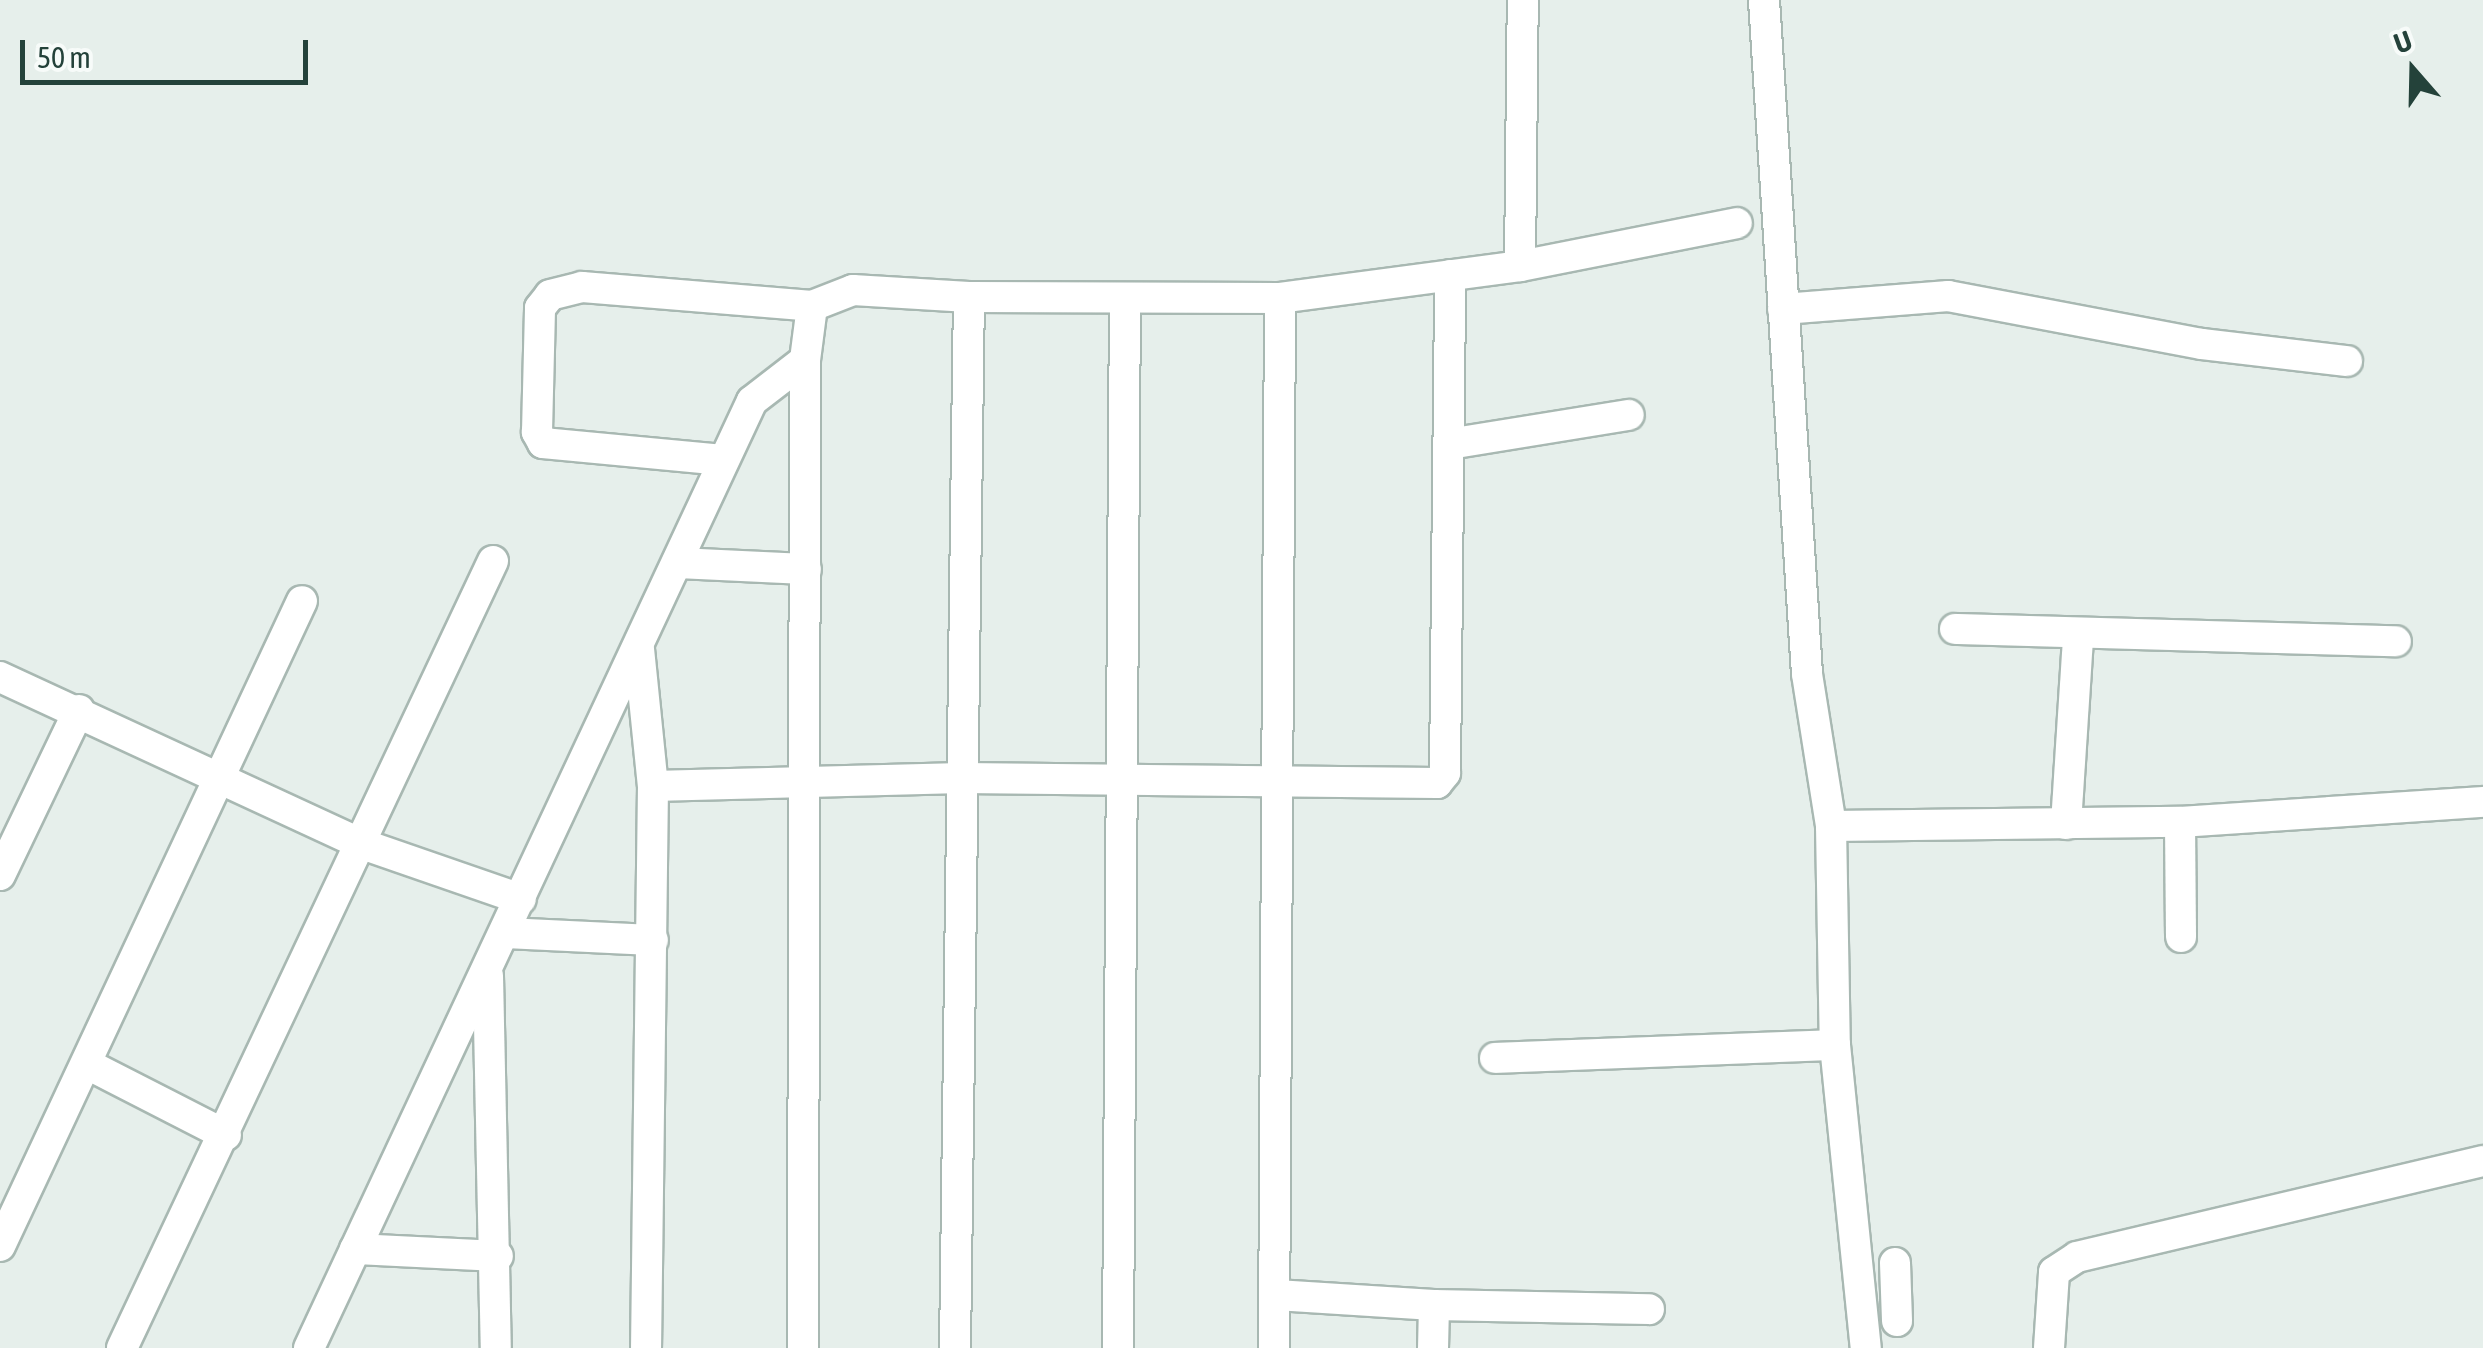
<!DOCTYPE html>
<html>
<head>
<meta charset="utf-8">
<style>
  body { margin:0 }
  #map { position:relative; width:2483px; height:1348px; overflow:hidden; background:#e6efeb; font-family:"Asap Condensed",sans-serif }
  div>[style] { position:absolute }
  .roads { filter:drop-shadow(2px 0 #a8b8b2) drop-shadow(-2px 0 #a8b8b2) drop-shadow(0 2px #a8b8b2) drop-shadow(0 -2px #a8b8b2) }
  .minor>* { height:30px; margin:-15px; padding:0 15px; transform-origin:15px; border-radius:15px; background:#fff }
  span { translate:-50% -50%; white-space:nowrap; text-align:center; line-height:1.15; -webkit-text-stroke:10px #f7fbf9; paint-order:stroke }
  .north { position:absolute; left:2363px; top:20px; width:100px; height:100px; -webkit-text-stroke:8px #f7fbf9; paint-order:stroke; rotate:340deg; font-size:28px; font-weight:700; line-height:40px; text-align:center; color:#24423a }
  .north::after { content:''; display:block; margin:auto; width:35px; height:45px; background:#24423a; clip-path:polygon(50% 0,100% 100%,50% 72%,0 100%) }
  .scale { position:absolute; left:20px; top:40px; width:288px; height:45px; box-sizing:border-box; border:5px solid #24423a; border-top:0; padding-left:12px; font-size:30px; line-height:35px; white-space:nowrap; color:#24423a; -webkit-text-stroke:8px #f7fbf9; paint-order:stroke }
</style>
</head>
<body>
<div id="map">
  <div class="roads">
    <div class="minor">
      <i style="left:1764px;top:0;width:675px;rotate:86.35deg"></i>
      <i style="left:1807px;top:674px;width:154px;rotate:81deg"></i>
      <i style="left:1831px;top:826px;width:219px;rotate:89deg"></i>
      <i style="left:1835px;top:1045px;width:305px;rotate:84.2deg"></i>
      <i style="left:1520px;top:266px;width:266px;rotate:-89.4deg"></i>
      <i style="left:1280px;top:298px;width:242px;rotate:-7.6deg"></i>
      <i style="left:1520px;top:266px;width:221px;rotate:-11.2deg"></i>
      <i style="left:1783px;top:309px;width:166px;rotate:-4.5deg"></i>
      <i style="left:1948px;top:296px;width:258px;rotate:10.7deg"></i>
      <i style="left:2202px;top:344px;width:146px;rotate:6.7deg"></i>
      <i style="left:1449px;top:444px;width:182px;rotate:-9.2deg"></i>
      <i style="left:723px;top:460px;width:181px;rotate:-174.6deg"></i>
      <i style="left:543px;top:443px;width:13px;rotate:-119deg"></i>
      <i style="left:537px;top:432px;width:124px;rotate:-88.6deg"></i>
      <i style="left:540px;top:308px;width:16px;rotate:-52deg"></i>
      <i style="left:550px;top:295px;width:33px;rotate:-14deg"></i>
      <i style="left:582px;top:287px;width:231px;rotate:4.7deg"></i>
      <i style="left:677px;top:563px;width:129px;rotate:2.7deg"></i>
      <i style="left:1955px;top:629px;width:441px;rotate:1.6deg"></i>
      <i style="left:639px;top:649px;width:138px;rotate:84.2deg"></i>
      <i style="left:653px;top:786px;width:562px;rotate:90.71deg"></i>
      <i style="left:0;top:677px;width:399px;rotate:24.8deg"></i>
      <i style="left:362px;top:844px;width:168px;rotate:19.1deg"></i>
      <i style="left:653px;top:786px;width:309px;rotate:-1.5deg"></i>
      <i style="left:962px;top:778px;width:475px;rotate:0.6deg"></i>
      <i style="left:1437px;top:783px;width:13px;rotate:-51deg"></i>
      <i style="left:1445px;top:773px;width:498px;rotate:-89.4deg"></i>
      <i style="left:2180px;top:822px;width:115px;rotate:89.5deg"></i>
      <i style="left:2066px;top:824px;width:186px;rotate:-86.3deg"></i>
      <i style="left:1831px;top:826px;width:349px;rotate:-0.7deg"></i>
      <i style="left:2180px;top:822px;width:304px;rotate:-3.8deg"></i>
      <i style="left:0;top:875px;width:183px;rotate:-64.4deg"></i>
      <i style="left:505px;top:933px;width:148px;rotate:2.7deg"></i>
      <i style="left:488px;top:976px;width:372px;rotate:88.8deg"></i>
      <i style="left:1495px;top:1058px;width:340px;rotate:-2.2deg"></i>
      <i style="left:87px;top:1064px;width:156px;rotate:27.1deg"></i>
      <i style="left:0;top:1246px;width:712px;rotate:-64.91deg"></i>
      <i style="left:355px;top:1249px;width:143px;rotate:2.8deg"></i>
      <i style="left:1895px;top:1263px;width:58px;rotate:88deg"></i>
      <i style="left:1276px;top:1295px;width:158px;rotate:3.6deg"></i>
      <i style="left:1434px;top:1305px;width:43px;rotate:91.3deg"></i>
      <i style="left:1434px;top:1305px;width:215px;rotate:1.1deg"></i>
      <i style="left:122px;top:1348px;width:870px;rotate:-64.76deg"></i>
      <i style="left:309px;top:1348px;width:1045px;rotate:-64.93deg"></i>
      <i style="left:752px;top:401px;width:67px;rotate:-37.7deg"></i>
      <i style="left:805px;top:360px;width:54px;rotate:-82.6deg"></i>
      <i style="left:812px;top:306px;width:44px;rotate:-21.3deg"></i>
      <i style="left:853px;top:290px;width:116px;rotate:3.5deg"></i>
      <i style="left:969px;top:297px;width:311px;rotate:0.2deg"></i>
      <i style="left:1280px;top:298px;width:1050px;rotate:90.33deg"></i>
      <i style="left:803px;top:1348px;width:988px;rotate:-89.88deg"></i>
      <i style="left:955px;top:1348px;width:1051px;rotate:-89.24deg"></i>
      <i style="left:1118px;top:1348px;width:1049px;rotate:-89.62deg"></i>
      <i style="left:2049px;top:1348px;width:76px;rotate:-86.2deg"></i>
      <i style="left:2054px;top:1272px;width:27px;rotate:-33deg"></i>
      <i style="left:2077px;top:1257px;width:417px;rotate:-13.3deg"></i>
    </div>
  </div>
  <div class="north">U</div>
  <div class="scale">50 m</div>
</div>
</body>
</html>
